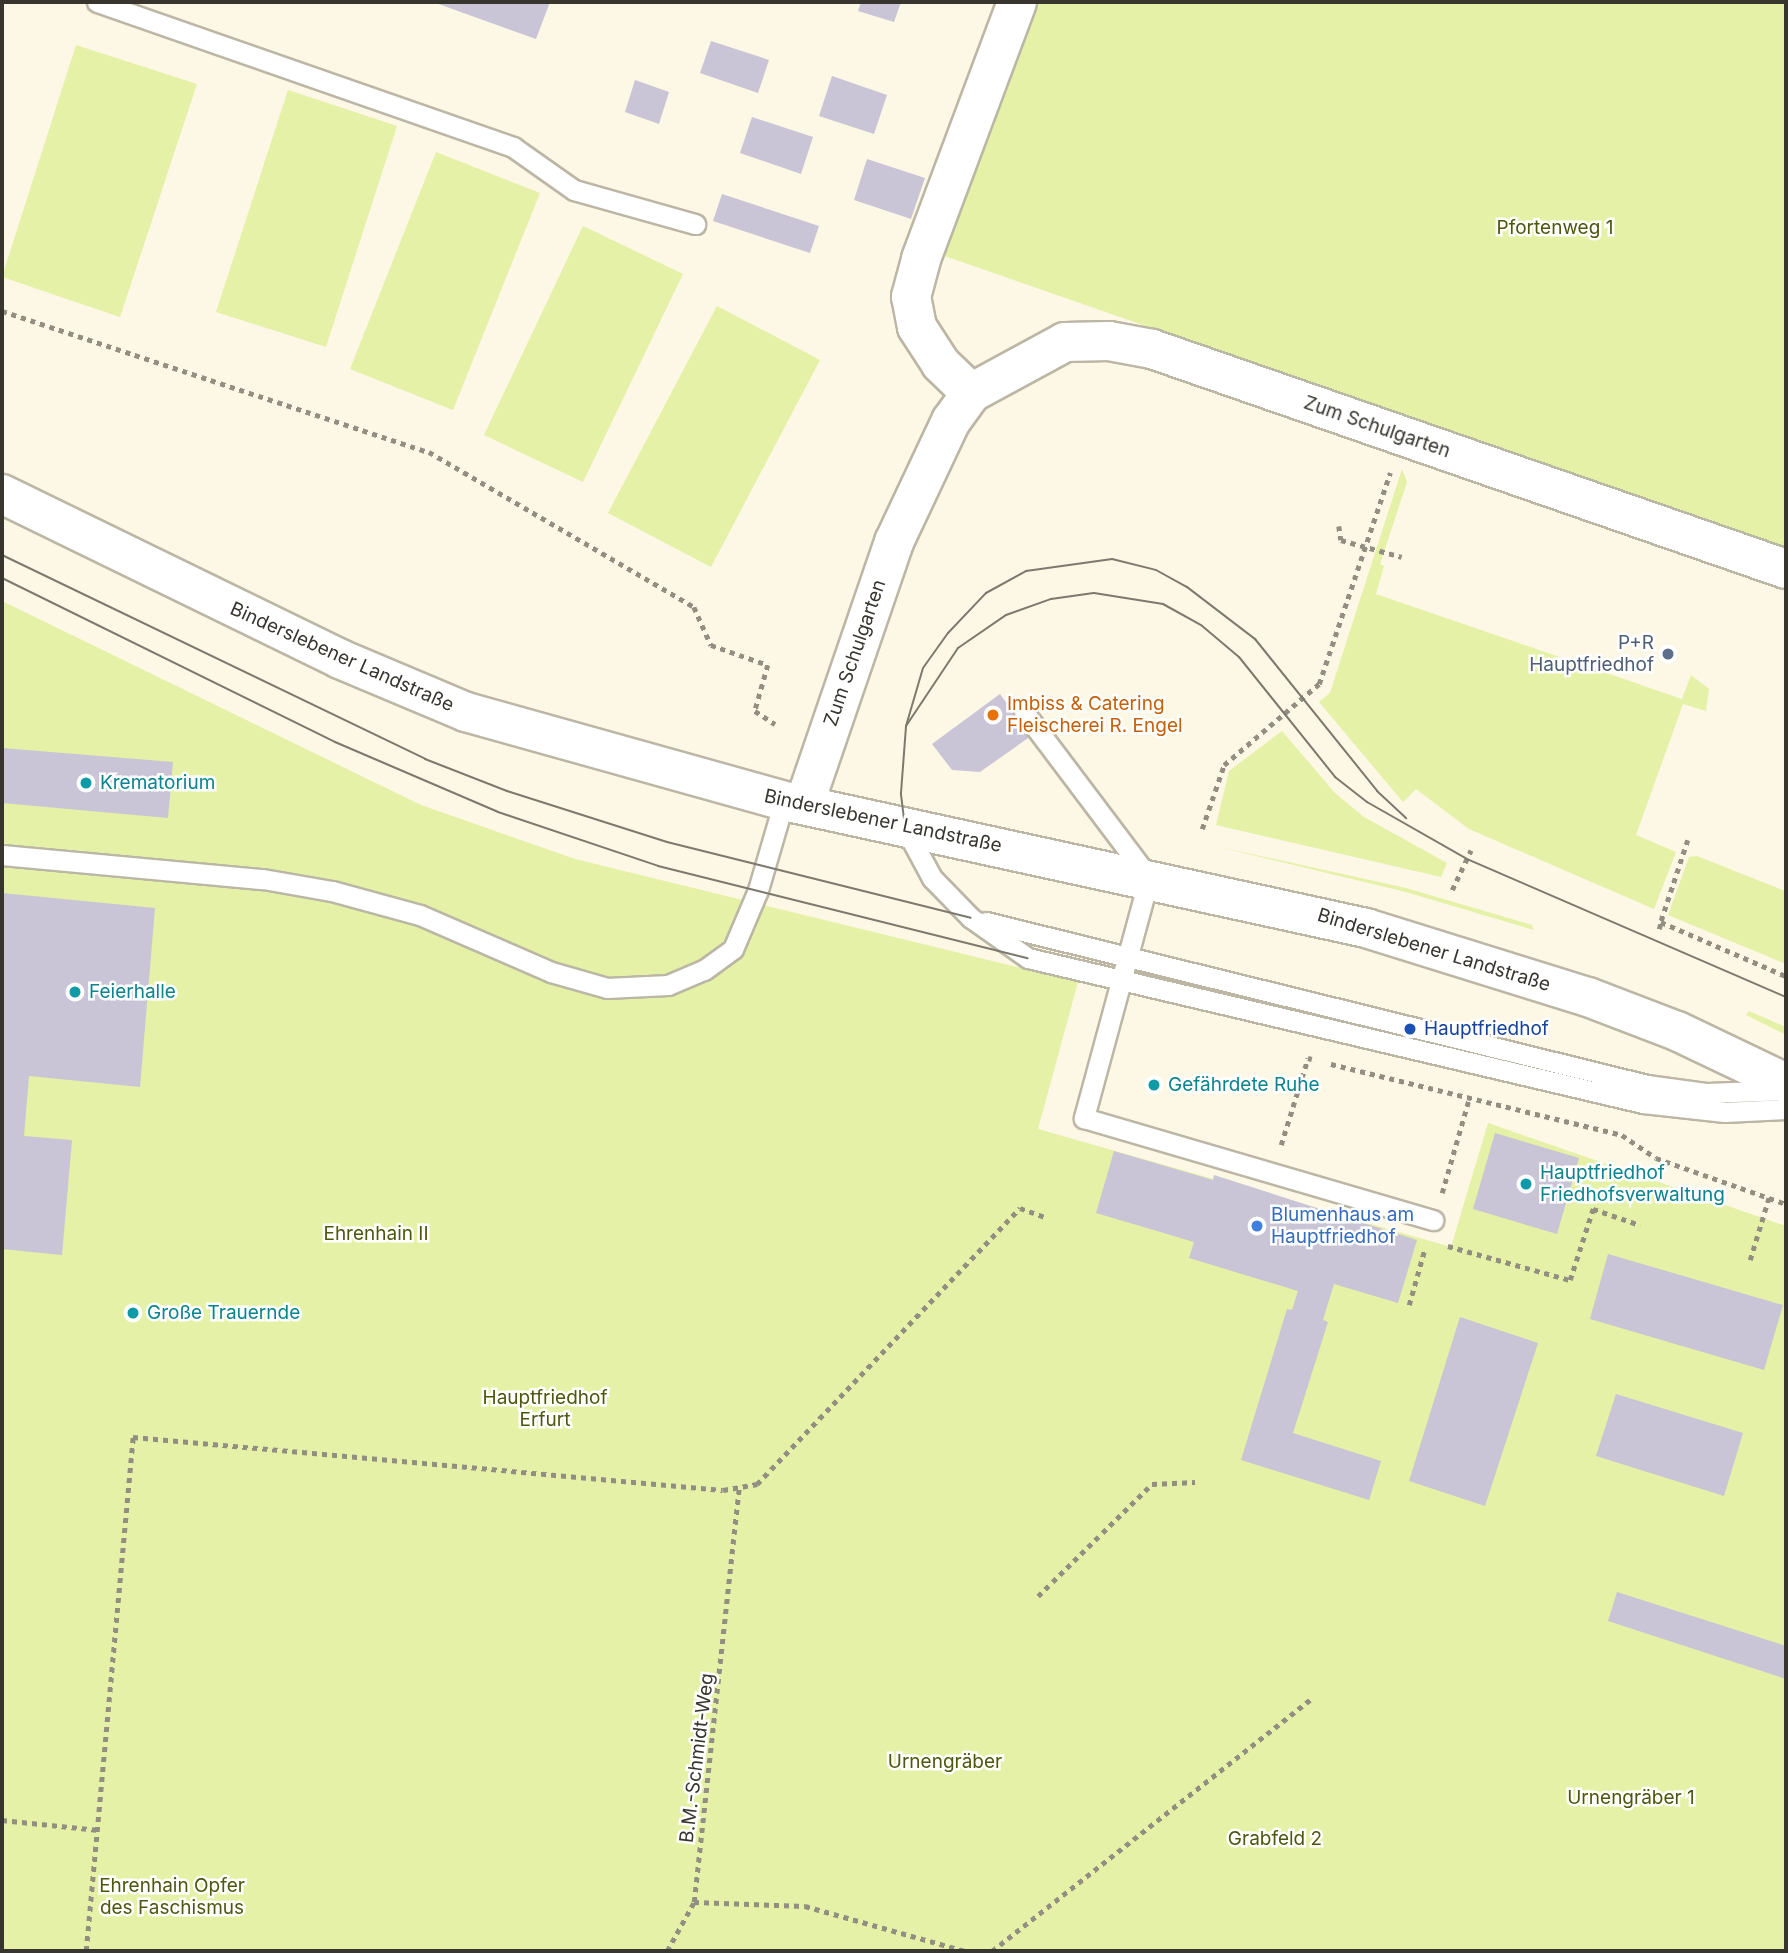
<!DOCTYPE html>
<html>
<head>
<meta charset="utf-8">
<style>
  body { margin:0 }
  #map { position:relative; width:1788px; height:1953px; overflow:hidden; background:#fdf7e5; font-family:Inter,sans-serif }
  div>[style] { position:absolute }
  .green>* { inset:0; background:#e4f1a6 }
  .building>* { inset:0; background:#c9c4d6 }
  .path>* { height:4.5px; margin-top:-2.25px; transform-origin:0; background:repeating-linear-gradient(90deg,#928e82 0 5px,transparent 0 10px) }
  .roads { filter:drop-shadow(2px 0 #bcb6a5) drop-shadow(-2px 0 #bcb6a5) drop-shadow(0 2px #bcb6a5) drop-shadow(0 -2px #bcb6a5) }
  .service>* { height:19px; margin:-9.5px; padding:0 9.5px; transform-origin:9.5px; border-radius:9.5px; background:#fff }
  .minor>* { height:38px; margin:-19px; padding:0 19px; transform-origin:19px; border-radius:19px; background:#fff }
  .secondary>* { height:38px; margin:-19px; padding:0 19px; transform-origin:19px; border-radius:19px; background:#fff }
  .tram>* { height:2px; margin:-1px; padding:0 1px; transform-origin:1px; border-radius:1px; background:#7c796e }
  .dots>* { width:19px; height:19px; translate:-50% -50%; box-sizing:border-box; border:4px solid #fff; border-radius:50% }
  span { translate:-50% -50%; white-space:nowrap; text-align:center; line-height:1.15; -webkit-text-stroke:5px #fff; paint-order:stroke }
  .park-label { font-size:19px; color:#4f570e }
  .street-label { font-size:19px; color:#37352e }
  .service-label { font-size:19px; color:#4e5e75 }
  .right { translate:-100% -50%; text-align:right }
  .food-label { font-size:19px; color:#c56008 }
  .left { translate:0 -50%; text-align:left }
  .culture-label { font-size:19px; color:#0d838f }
  .transit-label { font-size:19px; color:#164399 }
  .shop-label { font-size:19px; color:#366cbe }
  .frame { position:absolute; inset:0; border:4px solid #37352e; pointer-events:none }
</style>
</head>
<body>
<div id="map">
  <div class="green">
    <i style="clip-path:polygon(1034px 2px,1786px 2px,1786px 549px,939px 254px)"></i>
    <i style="clip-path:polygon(76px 45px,197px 84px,120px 317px,2px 277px)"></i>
    <i style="clip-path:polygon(288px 90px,397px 126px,326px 347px,216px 312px)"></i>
    <i style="clip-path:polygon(436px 152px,540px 193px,453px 410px,350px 369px)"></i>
    <i style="clip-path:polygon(583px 226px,683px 274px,583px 482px,484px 435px)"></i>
    <i style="clip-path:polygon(717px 306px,820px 360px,711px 567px,608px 513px)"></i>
    <i style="clip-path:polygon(1402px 469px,1407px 482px,1380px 564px,1384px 566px,1376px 594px,1682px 699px,1691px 675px,1709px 689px,1706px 711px,1683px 704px,1636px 835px,1676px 852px,1654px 909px,1469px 829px,1416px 789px,1403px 802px,1319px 702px,1330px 693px)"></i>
    <i style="clip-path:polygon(2px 601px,421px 805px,575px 859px,1078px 982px,1038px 1129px,1451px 1247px,1488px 1123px,1786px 1226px,1786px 1951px,2px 1951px)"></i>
    <i style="clip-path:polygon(1282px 731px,1335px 793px,1364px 817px,1447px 863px,1441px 877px,1216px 825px,1229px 771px)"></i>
    <i style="clip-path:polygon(1215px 846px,1406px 888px,1532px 925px,1534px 930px,1406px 892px)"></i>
    <i style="clip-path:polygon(1697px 856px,1785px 891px,1786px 887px,1786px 964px,1668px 915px,1689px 857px)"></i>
    <i style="clip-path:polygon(1749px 1011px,1786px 1027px,1786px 1035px,1746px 1015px)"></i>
  </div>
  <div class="building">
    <i style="clip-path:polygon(433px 2px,550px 2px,536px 39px)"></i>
    <i style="clip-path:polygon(861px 2px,901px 2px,894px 22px,858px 11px)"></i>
    <i style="clip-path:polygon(711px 41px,769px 60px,758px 93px,700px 73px)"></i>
    <i style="clip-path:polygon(832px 76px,887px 95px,874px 134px,819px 116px)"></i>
    <i style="clip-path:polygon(635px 80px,669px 92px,659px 124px,625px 112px)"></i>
    <i style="clip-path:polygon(752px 117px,813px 137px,801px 174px,740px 153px)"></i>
    <i style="clip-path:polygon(867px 159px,925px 178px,911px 219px,854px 200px)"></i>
    <i style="clip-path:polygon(722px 194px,819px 226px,810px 253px,713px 221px)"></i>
    <i style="clip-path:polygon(1000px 694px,1031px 736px,980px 772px,952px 770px,932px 744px)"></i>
    <i style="clip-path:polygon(2px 748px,173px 762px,168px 818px,2px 803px)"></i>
    <i style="clip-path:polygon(2px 893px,155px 908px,140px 1087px,29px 1076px,24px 1136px,72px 1140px,62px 1255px,2px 1249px)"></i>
    <i style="clip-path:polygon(1495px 1133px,1579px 1158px,1557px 1234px,1473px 1209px)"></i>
    <i style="clip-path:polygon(1114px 1151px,1213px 1180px,1214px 1175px,1417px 1240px,1398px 1303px,1334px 1284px,1323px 1320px,1328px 1322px,1293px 1433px,1381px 1461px,1369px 1500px,1241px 1460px,1287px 1309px,1292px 1310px,1298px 1291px,1189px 1258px,1194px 1242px,1096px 1213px)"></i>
    <i style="clip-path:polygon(1608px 1254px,1783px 1305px,1764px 1370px,1590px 1319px)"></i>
    <i style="clip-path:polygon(1460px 1317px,1538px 1343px,1485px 1506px,1409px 1481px)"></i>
    <i style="clip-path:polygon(1616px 1394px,1743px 1433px,1724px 1496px,1596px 1456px)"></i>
    <i style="clip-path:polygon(1617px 1592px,1786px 1646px,1786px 1679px,1608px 1621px)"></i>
  </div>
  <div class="path">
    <i style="left:2px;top:311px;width:450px;rotate:18.3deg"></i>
    <i style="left:429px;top:452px;width:307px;rotate:30.3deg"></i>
    <i style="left:694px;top:607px;width:42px;rotate:65.9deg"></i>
    <i style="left:711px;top:645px;width:60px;rotate:19.3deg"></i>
    <i style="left:768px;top:665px;width:48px;rotate:105.8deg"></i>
    <i style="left:755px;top:711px;width:24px;rotate:33deg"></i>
    <i style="left:1339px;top:526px;width:14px;rotate:82deg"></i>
    <i style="left:1341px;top:540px;width:63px;rotate:15.6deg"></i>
    <i style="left:1202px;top:829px;width:68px;rotate:-71deg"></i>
    <i style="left:1224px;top:765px;width:125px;rotate:-40.5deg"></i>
    <i style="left:1319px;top:684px;width:223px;rotate:-71.4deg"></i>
    <i style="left:1688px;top:840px;width:86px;rotate:108.2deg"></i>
    <i style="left:1661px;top:922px;width:136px;rotate:23.4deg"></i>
    <i style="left:1452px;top:890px;width:44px;rotate:-64.6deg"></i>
    <i style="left:1659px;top:929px;width:7px;rotate:-74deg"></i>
    <i style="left:1331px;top:1064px;width:300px;rotate:13.7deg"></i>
    <i style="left:1622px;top:1135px;width:41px;rotate:34.1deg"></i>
    <i style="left:1656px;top:1158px;width:138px;rotate:19.5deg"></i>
    <i style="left:1281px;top:1145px;width:91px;rotate:-72.8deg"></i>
    <i style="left:1308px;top:1058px;width:4px;rotate:14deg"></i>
    <i style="left:1442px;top:1193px;width:98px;rotate:-74deg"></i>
    <i style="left:1448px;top:1246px;width:127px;rotate:15.6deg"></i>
    <i style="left:1570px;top:1280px;width:75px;rotate:-72.1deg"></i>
    <i style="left:1593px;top:1209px;width:50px;rotate:18.8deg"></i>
    <i style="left:1750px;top:1260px;width:66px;rotate:-73.2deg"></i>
    <i style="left:1409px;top:1305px;width:59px;rotate:-74.3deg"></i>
    <i style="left:1038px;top:1596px;width:160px;rotate:-44.5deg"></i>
    <i style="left:1152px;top:1484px;width:43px;rotate:-2.7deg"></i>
    <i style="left:2px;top:1820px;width:97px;rotate:5.9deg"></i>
    <i style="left:694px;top:1902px;width:111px;rotate:2.1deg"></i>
    <i style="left:805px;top:1906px;width:166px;rotate:15.7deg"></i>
    <i style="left:86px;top:1951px;width:516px;rotate:-84.78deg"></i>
    <i style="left:133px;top:1437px;width:592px;rotate:5.13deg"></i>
    <i style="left:723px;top:1490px;width:35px;rotate:-10deg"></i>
    <i style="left:757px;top:1484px;width:381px;rotate:-46.4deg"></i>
    <i style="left:1020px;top:1208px;width:29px;rotate:20deg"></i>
    <i style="left:667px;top:1951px;width:56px;rotate:-61.1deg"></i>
    <i style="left:694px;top:1902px;width:416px;rotate:-83.8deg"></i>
    <i style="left:992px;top:1951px;width:408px;rotate:-38.3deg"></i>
  </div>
  <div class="roads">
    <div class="service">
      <i style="left:97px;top:2px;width:441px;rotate:19.2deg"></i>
      <i style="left:513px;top:147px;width:75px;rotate:35.2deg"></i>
      <i style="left:574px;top:190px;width:126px;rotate:15.7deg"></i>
      <i style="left:1024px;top:712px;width:208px;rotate:53deg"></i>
      <i style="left:1149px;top:878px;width:249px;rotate:105.2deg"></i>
      <i style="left:1084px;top:1118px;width:364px;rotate:16.3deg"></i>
      <i style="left:905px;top:828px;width:57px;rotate:61.6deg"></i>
      <i style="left:932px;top:878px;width:56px;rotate:45.7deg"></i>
      <i style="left:971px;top:918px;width:70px;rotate:35.1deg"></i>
      <i style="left:1028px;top:958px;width:632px;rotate:13.27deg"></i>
      <i style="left:1643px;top:1103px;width:82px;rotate:6.3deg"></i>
      <i style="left:1725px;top:1112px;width:61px;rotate:-2.8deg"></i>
      <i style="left:2px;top:855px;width:262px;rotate:5.3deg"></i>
      <i style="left:263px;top:879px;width:70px;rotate:9.9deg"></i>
      <i style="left:332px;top:891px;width:91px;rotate:15.3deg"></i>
      <i style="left:420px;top:915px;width:143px;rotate:23.5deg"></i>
      <i style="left:551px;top:972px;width:58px;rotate:15.9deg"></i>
      <i style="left:607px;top:988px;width:61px;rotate:-2.8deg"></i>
      <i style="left:668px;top:985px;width:39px;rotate:-23deg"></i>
      <i style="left:704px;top:970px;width:36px;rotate:-36deg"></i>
      <i style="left:733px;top:949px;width:64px;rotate:-67deg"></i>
      <i style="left:758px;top:890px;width:93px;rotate:-73.7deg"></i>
      <i style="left:986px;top:922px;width:681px;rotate:13.85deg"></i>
      <i style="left:1647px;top:1085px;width:61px;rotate:7.6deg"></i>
      <i style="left:1707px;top:1093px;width:79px;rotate:-2.2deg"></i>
    </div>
    <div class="minor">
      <i style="left:971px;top:393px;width:42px;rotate:-136deg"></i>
      <i style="left:941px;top:364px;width:44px;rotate:-123deg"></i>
      <i style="left:917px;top:327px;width:31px;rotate:-101deg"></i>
      <i style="left:911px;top:297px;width:39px;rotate:-75deg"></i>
      <i style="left:921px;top:259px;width:274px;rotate:-69.5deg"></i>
      <i style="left:804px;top:805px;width:278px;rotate:-71.1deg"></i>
      <i style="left:894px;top:542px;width:134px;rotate:-64.8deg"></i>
      <i style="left:951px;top:421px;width:34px;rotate:-54deg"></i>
      <i style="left:971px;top:393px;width:107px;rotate:-28.5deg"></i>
      <i style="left:1065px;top:342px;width:44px;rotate:-1.3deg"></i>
      <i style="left:1109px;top:341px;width:44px;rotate:10.5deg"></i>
      <i style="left:1152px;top:349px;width:671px;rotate:19.14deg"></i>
    </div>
    <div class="secondary">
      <i style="left:2px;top:494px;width:376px;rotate:26deg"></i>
      <i style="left:340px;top:659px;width:137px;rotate:22.8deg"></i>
      <i style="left:466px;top:712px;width:330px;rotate:15.6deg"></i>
      <i style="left:784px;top:801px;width:596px;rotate:12.31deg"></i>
      <i style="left:1366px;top:928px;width:232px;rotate:17.3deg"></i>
      <i style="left:1588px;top:997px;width:95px;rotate:20.9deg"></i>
      <i style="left:1677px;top:1031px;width:121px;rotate:25.5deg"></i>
    </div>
  </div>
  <div class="tram">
    <i style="left:2px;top:555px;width:470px;rotate:25.7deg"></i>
    <i style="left:425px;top:759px;width:88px;rotate:21.3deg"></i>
    <i style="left:507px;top:791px;width:168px;rotate:17.7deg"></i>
    <i style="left:667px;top:842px;width:313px;rotate:14deg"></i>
    <i style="left:2px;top:578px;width:371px;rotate:26.2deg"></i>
    <i style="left:335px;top:742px;width:177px;rotate:23.2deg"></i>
    <i style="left:498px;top:812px;width:169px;rotate:18.6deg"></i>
    <i style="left:658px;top:866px;width:381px;rotate:14deg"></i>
    <i style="left:906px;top:726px;width:94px;rotate:-56.3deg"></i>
    <i style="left:958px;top:648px;width:58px;rotate:-34.5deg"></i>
    <i style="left:1006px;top:615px;width:48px;rotate:-19.6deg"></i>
    <i style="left:1051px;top:599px;width:43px;rotate:-7.9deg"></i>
    <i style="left:1094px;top:593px;width:70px;rotate:9.1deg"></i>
    <i style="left:1163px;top:604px;width:43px;rotate:28.9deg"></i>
    <i style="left:1201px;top:625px;width:50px;rotate:40.1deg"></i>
    <i style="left:1239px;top:657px;width:154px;rotate:51.3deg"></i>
    <i style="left:1335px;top:777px;width:41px;rotate:38deg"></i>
    <i style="left:1367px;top:802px;width:115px;rotate:29.7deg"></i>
    <i style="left:1467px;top:859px;width:348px;rotate:23.4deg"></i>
    <i style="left:905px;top:827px;width:34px;rotate:-97deg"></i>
    <i style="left:901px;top:793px;width:67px;rotate:-85.7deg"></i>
    <i style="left:906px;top:726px;width:60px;rotate:-73.7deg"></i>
    <i style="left:923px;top:668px;width:43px;rotate:-54.5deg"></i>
    <i style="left:948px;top:633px;width:55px;rotate:-46.5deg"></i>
    <i style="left:986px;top:593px;width:46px;rotate:-28.8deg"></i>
    <i style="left:1026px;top:571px;width:87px;rotate:-7.9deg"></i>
    <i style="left:1112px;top:559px;width:45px;rotate:14deg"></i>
    <i style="left:1156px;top:570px;width:35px;rotate:29deg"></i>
    <i style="left:1187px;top:587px;width:86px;rotate:37.4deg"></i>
    <i style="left:1255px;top:639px;width:195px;rotate:51.2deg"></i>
    <i style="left:1377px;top:791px;width:40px;rotate:43deg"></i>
  </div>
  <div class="dots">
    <i style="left:1668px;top:654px;background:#5c6f8a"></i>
    <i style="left:993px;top:715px;background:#e8710a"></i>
    <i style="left:86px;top:783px;background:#0f9aa8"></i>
    <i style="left:75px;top:992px;background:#0f9aa8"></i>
    <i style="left:1410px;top:1029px;background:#1a4fb4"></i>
    <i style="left:1154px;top:1085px;background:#0f9aa8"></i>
    <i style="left:1526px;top:1184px;background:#0f9aa8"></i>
    <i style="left:1257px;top:1226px;background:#3f7fe0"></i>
    <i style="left:133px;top:1313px;background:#0f9aa8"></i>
  </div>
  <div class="park-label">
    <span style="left:1555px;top:228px">Pfortenweg 1</span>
    <span style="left:376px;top:1234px">Ehrenhain II</span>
    <span style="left:545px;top:1409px">Hauptfriedhof<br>Erfurt</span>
    <span style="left:945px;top:1762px">Urnengräber</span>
    <span style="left:1631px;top:1798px">Urnengräber 1</span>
    <span style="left:1275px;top:1839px">Grabfeld 2</span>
    <span style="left:172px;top:1897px">Ehrenhain Opfer<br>des Faschismus</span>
  </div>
  <div class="street-label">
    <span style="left:1377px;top:427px;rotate:19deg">Zum Schulgarten</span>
    <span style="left:855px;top:653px;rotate:-71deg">Zum Schulgarten</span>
    <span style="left:342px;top:657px;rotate:24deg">Binderslebener Landstraße</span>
    <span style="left:883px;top:821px;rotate:12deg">Binderslebener Landstraße</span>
    <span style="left:1434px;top:950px;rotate:17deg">Binderslebener Landstraße</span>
    <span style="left:697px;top:1758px;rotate:-83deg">B.M.-Schmidt-Weg</span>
  </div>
  <div class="service-label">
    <span class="right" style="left:1654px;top:654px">P+R<br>Hauptfriedhof</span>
  </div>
  <div class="food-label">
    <span class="left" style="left:1007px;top:715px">Imbiss &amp; Catering<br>Fleischerei R. Engel</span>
  </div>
  <div class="culture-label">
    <span class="left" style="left:100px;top:783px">Krematorium</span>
    <span class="left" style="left:89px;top:992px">Feierhalle</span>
    <span class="left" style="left:1168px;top:1085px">Gefährdete Ruhe</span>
    <span class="left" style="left:1540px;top:1184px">Hauptfriedhof<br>Friedhofsverwaltung</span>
    <span class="left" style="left:147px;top:1313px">Große Trauernde</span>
  </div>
  <div class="transit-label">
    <span class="left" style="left:1424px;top:1029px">Hauptfriedhof</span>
  </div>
  <div class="shop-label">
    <span class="left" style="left:1271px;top:1226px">Blumenhaus am<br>Hauptfriedhof</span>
  </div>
  <div class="frame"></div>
</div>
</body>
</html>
